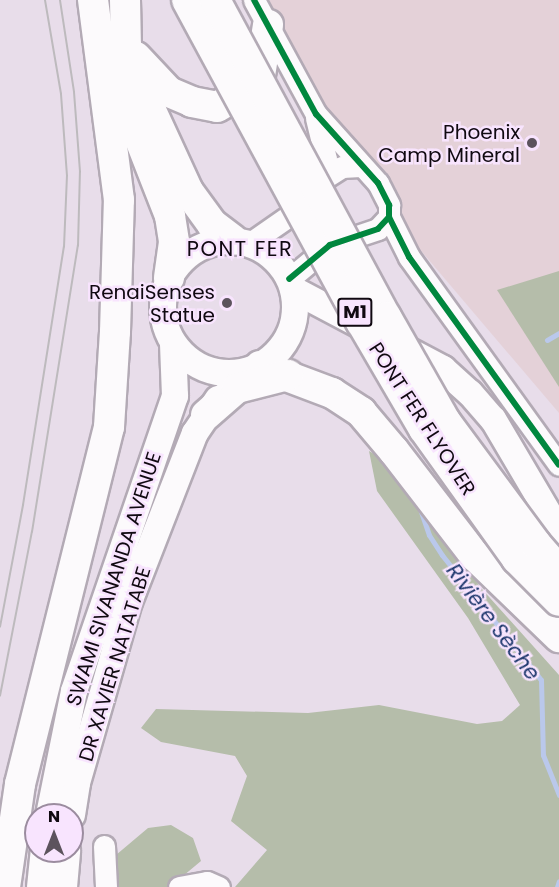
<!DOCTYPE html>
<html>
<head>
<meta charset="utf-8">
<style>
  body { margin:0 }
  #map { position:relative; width:559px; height:887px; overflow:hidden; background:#e8ddea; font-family:Poppins,sans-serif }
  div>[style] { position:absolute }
  .industrial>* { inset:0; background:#e4d1d8 }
  .forest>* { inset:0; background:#b5bdaa }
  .stream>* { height:5px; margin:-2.5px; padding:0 2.5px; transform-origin:2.5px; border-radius:2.5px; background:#bac8eb }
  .roads { filter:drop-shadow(2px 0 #b3aab5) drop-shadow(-2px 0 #b3aab5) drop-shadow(0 2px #b3aab5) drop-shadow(0 -2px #b3aab5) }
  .minor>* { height:21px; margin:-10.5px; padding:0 10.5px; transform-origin:10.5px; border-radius:10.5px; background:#fcfafc }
  .major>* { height:26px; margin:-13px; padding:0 13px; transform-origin:13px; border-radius:13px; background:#fcfafc }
  .major>.ring { margin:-13px; padding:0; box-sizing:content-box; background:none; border:26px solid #fcfafc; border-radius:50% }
  .highway>* { height:30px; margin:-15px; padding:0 15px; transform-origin:15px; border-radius:15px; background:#fcfafc }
  .tram>* { height:1.5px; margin:-0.75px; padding:0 0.75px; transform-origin:0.75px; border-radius:0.75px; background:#bdbabd }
  .bridges { filter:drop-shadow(2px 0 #b3aab5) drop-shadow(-2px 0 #b3aab5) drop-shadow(0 2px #b3aab5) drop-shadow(0 -2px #b3aab5) }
  .highway-bridge>* { height:30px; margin:-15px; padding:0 15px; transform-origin:15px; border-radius:15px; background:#fcfafc }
  .cycleway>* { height:6px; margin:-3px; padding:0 3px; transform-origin:3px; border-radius:3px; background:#00873e }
  .dots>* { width:16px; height:16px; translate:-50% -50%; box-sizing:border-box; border:3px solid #f8e4fe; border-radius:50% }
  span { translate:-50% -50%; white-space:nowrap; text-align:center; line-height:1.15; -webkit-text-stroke:5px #f8e4fe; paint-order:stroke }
  .shield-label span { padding:2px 4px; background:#f8e4fe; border:2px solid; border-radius:4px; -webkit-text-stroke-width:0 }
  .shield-label { font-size:18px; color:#100911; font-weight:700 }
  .poi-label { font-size:20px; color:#100911 }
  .right { translate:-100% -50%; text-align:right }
  .street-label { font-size:20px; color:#100911 }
  .neighbourhood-label { font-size:21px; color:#100911; letter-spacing:1.5px }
  .water-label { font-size:21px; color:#1c366c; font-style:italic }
  .north { position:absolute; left:24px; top:803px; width:60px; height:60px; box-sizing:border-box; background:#f8e4fe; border:2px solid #9b8c9f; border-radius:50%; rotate:0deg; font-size:16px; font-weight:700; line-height:24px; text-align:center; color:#100911 }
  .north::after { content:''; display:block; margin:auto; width:21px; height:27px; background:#5c535d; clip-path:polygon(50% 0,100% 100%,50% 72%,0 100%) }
</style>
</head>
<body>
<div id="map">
  <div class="industrial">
    <i style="clip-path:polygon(256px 0,559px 0,559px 413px,309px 119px)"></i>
  </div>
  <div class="forest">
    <i style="clip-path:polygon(559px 271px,559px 387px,497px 290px)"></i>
    <i style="clip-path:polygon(369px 451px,393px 465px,481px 588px,559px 675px,559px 887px,235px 887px,267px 850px,231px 821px,247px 776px,235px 756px,161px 742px,141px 728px,156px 709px,308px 713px,379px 705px,477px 724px,502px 721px,520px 705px,468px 618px,377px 491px)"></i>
    <i style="clip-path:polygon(171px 825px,193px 838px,201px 861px,183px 876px,178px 887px,118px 887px,116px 855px,148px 828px)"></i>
  </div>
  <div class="stream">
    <i style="left:547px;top:340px;width:14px;rotate:-30deg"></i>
    <i style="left:418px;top:503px;width:34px;rotate:71deg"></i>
    <i style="left:429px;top:535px;width:24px;rotate:57deg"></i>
    <i style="left:442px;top:555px;width:159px;rotate:51.6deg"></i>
    <i style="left:541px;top:680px;width:75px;rotate:88.5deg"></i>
    <i style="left:543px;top:755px;width:43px;rotate:68.2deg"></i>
    <i style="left:557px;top:887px;width:6px;rotate:-72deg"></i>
  </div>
  <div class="roads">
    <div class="minor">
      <i style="left:254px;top:0;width:130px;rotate:61.5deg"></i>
      <i style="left:316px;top:114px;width:93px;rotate:48.1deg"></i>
      <i style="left:378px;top:183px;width:25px;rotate:63deg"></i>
      <i style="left:389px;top:205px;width:12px;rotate:90deg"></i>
      <i style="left:389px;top:217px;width:16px;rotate:133deg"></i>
      <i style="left:378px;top:229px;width:51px;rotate:161.6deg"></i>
      <i style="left:330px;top:245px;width:53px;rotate:140.3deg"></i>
      <i style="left:316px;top:118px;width:42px;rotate:76.3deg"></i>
      <i style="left:326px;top:159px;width:18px;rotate:90deg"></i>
      <i style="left:389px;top:217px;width:45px;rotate:63.4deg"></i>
      <i style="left:409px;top:257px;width:256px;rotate:54.2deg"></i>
      <i style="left:250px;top:243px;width:56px;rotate:-34.8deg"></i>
      <i style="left:296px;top:211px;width:45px;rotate:-48.6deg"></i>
      <i style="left:326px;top:177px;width:19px;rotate:-32deg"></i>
      <i style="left:342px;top:167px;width:18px;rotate:-3deg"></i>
      <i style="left:104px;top:846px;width:41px;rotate:87.2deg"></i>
      <i style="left:179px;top:887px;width:28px;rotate:-10deg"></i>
      <i style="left:207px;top:882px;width:13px;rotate:23deg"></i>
    </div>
    <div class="major">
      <i class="ring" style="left:163px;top:241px;width:106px;height:106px"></i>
      <i style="left:294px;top:290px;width:169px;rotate:27.9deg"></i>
      <i style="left:443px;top:369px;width:36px;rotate:42deg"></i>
      <i style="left:470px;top:393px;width:35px;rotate:49deg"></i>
      <i style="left:493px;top:419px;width:130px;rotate:59.5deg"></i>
      <i style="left:49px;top:815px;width:126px;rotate:-78.6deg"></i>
      <i style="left:74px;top:691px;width:312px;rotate:-71.1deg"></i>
      <i style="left:175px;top:396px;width:53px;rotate:-92.2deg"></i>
      <i style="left:72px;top:815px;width:32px;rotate:-81deg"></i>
      <i style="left:77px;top:783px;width:188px;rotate:-74deg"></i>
      <i style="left:129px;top:602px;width:181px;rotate:-68.7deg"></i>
      <i style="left:195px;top:433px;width:41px;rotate:-55.9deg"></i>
      <i style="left:40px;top:887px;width:36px;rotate:-84deg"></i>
      <i style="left:64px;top:887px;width:36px;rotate:-85deg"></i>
    </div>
    <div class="highway">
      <i style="left:125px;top:0;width:46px;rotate:88.8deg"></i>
      <i style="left:126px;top:46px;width:62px;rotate:69.2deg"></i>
      <i style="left:148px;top:104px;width:96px;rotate:65.3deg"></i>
      <i style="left:188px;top:191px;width:41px;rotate:54deg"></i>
      <i style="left:212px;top:224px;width:26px;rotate:37deg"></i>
      <i style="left:136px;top:57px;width:48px;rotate:46.7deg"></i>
      <i style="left:169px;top:92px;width:25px;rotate:23deg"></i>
      <i style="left:192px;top:102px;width:25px;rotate:11deg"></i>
      <i style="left:217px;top:107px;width:49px;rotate:-30.8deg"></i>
      <i style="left:259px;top:82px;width:58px;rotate:-81deg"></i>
      <i style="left:115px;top:64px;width:33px;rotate:76deg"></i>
      <i style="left:123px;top:96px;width:129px;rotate:68.6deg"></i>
      <i style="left:170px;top:216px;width:26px;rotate:81deg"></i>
      <i style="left:174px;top:242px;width:36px;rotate:98deg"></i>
      <i style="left:260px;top:366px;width:77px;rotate:20.6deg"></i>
      <i style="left:332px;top:393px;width:35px;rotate:33deg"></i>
      <i style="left:361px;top:412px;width:51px;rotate:49.8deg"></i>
      <i style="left:394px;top:451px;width:133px;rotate:52.4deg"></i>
      <i style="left:475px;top:556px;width:117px;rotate:44deg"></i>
      <i style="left:206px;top:415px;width:41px;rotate:-41.1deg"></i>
      <i style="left:237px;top:388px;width:53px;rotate:-14.3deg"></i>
      <i style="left:5px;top:887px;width:104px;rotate:-81.7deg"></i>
      <i style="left:20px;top:784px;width:368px;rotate:-76deg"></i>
      <i style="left:109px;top:427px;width:95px;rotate:-86.4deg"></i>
      <i style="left:115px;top:332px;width:132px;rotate:-88.3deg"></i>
      <i style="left:119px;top:200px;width:202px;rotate:-97.4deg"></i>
    </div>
  </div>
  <div class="tram">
    <i style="left:0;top:627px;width:124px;rotate:-79.3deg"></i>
    <i style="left:23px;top:505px;width:261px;rotate:-81deg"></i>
    <i style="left:64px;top:247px;width:71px;rotate:-87.6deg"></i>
    <i style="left:67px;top:176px;width:82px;rotate:-94.2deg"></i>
    <i style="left:61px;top:94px;width:95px;rotate:-99.7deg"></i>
    <i style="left:0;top:696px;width:167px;rotate:-79deg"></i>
    <i style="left:32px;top:532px;width:290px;rotate:-80.9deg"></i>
    <i style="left:78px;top:246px;width:74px;rotate:-88.5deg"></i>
    <i style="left:80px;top:172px;width:80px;rotate:-94.3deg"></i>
    <i style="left:74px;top:92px;width:93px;rotate:-98.7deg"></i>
  </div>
  <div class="bridges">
    <div class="highway-bridge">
      <i style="left:187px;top:0;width:367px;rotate:61.6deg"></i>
      <i style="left:362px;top:323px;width:123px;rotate:59.7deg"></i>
      <i style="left:424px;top:429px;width:160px;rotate:54.4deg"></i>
      <i style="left:517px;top:559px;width:59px;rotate:45deg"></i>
      <i style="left:215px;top:0;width:360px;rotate:61.7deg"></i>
      <i style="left:386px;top:317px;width:120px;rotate:60.4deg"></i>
      <i style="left:445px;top:421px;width:153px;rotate:53.5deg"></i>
      <i style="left:536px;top:544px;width:35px;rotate:49deg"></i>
    </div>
  </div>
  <div class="cycleway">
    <i style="left:254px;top:0;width:130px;rotate:61.5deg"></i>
    <i style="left:316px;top:114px;width:93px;rotate:48.1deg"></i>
    <i style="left:378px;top:183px;width:25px;rotate:63deg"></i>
    <i style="left:389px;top:205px;width:12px;rotate:90deg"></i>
    <i style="left:389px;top:217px;width:16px;rotate:133deg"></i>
    <i style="left:378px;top:229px;width:51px;rotate:161.6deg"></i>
    <i style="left:330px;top:245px;width:53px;rotate:140.3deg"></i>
    <i style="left:389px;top:217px;width:45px;rotate:63.4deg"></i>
    <i style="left:409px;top:257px;width:256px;rotate:54.2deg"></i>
  </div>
  <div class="dots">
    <i style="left:532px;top:143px;background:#5c535d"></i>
    <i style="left:227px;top:303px;background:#5c535d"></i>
  </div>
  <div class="shield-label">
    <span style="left:355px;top:312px">M1</span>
  </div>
  <div class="poi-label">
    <span class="right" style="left:520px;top:144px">Phoenix<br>Camp Mineral</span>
    <span class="right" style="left:215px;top:304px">RenaiSenses<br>Statue</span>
  </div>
  <div class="street-label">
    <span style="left:422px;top:419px;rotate:57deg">PONT FER FLYOVER</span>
    <span style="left:114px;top:579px;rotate:-72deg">SWAMI SIVANANDA AVENUE</span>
    <span style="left:115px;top:664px;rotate:-73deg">DR XAVIER NATATABE</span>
  </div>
  <div class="neighbourhood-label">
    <span style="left:240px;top:249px">PONT FER</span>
  </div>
  <div class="water-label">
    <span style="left:493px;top:622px;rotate:53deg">Rivière Sèche</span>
  </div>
  <div class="north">N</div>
</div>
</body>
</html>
